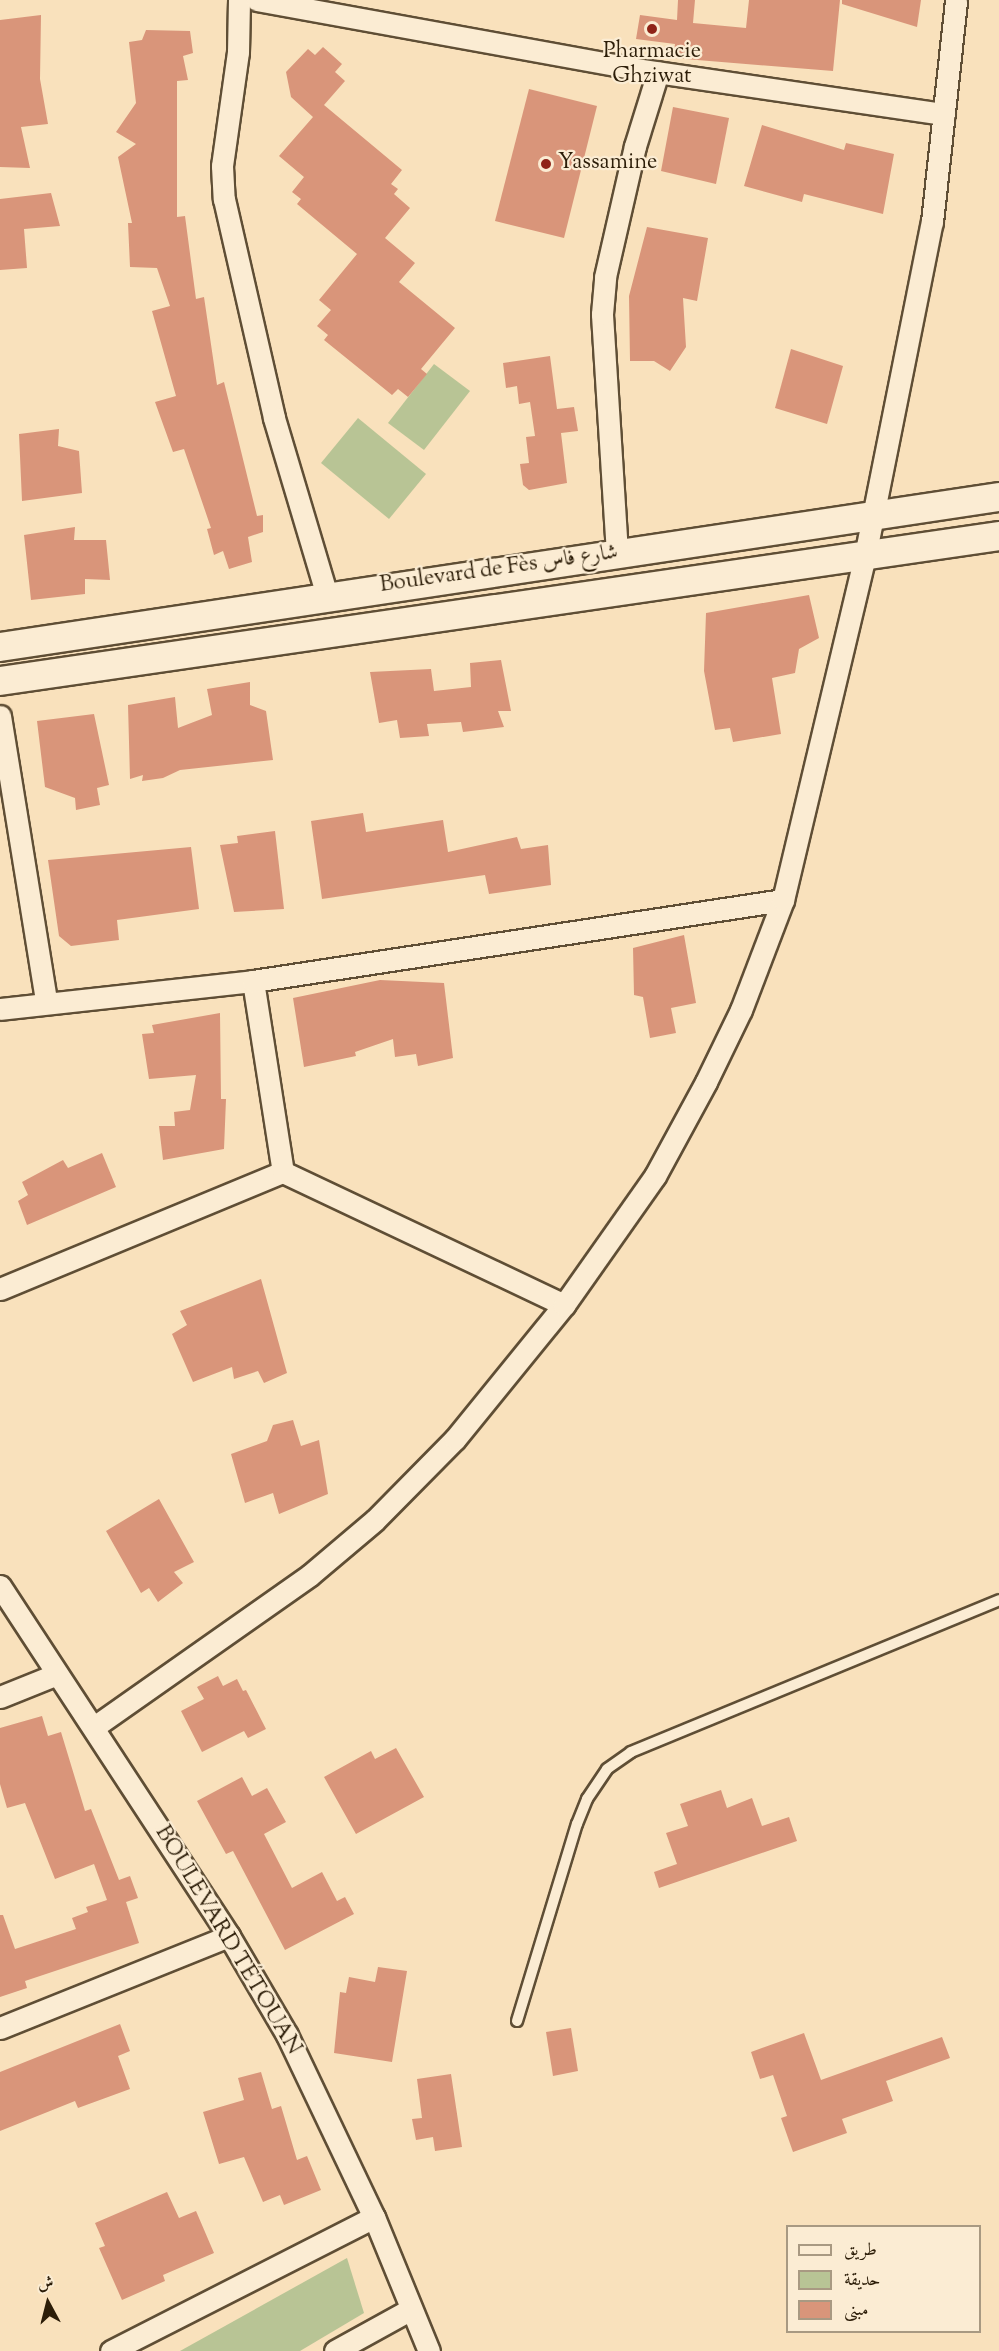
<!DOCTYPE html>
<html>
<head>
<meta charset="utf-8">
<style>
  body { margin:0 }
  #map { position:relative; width:999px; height:2351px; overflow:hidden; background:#f9e1bc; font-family:"Sorts Mill Goudy",Amiri,serif }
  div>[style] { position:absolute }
  .green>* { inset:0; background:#b8c495 }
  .building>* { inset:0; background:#d9957a }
  .roads { filter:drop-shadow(2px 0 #5f4e35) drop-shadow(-2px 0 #5f4e35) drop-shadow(0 2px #5f4e35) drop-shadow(0 -2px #5f4e35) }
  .lane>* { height:10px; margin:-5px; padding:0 5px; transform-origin:5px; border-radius:5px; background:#fbecd3 }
  .street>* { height:21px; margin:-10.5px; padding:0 10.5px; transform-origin:10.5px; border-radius:10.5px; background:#fbecd3 }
  .secondary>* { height:28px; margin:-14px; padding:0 14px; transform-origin:14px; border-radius:14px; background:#fbecd3 }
  .dots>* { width:16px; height:16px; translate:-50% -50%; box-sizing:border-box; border:3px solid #fbecd3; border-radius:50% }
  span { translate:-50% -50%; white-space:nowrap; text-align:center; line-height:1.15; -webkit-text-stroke:4.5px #fbecd3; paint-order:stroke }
  .poi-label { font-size:22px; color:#2c1d08 }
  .left { translate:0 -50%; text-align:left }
  .street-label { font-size:22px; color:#2c1d08 }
  .legend { position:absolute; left:786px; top:2225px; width:195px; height:108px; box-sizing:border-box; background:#fbecd3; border:2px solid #a89982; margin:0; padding:8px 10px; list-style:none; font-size:18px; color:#2c1d08 }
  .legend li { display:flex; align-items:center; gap:12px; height:30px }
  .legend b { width:30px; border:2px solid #a89982 }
  .north { position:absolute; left:18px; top:2273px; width:60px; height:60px; -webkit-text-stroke:4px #fbecd3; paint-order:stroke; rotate:353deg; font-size:16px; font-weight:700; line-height:24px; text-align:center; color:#2c1d08 }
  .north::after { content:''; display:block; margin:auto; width:21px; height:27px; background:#2c1d08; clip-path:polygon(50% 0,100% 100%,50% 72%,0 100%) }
</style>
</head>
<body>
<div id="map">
  <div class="green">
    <i style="clip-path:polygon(434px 364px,470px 391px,424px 450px,388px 423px)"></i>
    <i style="clip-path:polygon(358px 418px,426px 474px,389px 519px,321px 463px)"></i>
    <i style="clip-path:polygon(347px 2258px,364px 2313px,300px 2351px,180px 2351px)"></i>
  </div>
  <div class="building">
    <i style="clip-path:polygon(678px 0,695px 0,693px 23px,746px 28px,749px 0,840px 0,833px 71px,673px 58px,675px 44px,636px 39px,640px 15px,677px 20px)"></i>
    <i style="clip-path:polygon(842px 0,921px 0,917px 27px,842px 4px)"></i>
    <i style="clip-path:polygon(41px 15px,40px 79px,48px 124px,21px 127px,30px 168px,0 167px,0 20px)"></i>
    <i style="clip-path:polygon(146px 30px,190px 31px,193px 53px,183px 56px,188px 80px,177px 81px,177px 217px,185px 216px,196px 299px,204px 297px,217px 385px,224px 382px,257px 516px,263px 515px,263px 532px,248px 537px,252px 562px,229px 569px,223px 551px,214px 555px,207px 529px,211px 528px,184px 449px,173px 452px,155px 402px,176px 396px,152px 311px,170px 306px,157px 268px,130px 267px,128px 223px,132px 223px,118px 157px,136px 144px,116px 132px,136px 103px,129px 42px,142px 40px)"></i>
    <i style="clip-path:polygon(323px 47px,342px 64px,335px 72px,345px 81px,324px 105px,402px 170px,391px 184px,398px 189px,394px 194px,410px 208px,385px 238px,415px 263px,399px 282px,455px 328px,421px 369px,427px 374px,408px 397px,398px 389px,392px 395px,324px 340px,328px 335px,317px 326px,331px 310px,319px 300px,357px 254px,297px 204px,301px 199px,292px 192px,304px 177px,279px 156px,313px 117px,291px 97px,286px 72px,308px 49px,315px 55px)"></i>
    <i style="clip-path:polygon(529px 89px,597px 106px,564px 238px,495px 221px)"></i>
    <i style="clip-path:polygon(673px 107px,729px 118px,716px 184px,661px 171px)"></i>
    <i style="clip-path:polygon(762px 125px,844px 150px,846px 143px,894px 154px,883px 214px,804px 194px,802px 202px,744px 186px)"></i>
    <i style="clip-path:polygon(51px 193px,60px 226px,24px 229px,27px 268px,0 270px,0 199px)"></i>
    <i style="clip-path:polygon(647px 227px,708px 238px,697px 301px,683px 298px,686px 347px,670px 371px,654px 361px,630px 361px,629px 296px)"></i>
    <i style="clip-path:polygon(791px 349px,843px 366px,827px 424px,775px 408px)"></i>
    <i style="clip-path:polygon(550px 356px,557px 409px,574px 407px,578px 431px,561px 433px,567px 483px,529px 490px,523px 485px,520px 464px,529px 463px,526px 437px,535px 436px,530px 402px,519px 404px,517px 386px,506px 388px,503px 363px)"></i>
    <i style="clip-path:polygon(59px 429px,58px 446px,79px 451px,82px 493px,22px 501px,19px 434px)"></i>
    <i style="clip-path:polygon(75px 527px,74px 540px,106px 540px,110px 580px,85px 579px,85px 594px,31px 600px,24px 535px)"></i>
    <i style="clip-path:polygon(809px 595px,819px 638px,799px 649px,795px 673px,772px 678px,781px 734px,733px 742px,730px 728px,715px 730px,704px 671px,706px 613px)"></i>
    <i style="clip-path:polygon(501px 660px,511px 711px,498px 711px,504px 727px,463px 732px,461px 722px,427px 724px,429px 736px,400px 738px,397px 720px,379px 723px,370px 672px,431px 669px,434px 691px,471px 687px,470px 663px)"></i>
    <i style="clip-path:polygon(250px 682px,250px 705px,266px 711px,273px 760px,180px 770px,163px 778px,142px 781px,143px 775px,130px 779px,128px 705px,175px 697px,178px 728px,212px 715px,207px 689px)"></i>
    <i style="clip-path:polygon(94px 714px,109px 785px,97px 788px,100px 805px,76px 810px,75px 798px,45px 787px,37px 721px)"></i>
    <i style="clip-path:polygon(363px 813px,366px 832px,443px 820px,448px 852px,517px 837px,521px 849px,548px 845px,551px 885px,489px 894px,485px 875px,322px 899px,311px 821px)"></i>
    <i style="clip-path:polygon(275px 831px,284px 909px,234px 912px,220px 845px,238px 843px,237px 836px)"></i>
    <i style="clip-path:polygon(191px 847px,199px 909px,117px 920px,119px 940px,71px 946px,59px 936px,48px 860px)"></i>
    <i style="clip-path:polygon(684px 935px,696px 1003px,671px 1008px,676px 1033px,650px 1038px,643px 997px,634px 995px,633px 948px)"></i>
    <i style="clip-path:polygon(380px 980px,444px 983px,453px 1058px,418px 1066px,416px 1054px,395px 1057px,393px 1039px,355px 1052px,356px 1056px,304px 1067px,293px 998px)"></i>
    <i style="clip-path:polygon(220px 1013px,221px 1099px,226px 1099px,224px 1149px,163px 1160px,159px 1126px,175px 1126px,174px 1112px,190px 1110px,196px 1075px,149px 1079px,142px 1034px,154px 1033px,152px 1025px)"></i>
    <i style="clip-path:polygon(102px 1153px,116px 1187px,27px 1225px,18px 1201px,28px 1195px,22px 1182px,63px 1160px,68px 1168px)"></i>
    <i style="clip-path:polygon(261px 1279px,287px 1373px,264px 1383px,258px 1371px,234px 1379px,232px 1367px,193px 1382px,172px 1334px,187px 1325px,180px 1311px)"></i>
    <i style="clip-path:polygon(293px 1420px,301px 1446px,319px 1440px,328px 1494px,279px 1514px,273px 1493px,245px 1503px,231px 1454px,267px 1441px,273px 1425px)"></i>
    <i style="clip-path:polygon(159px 1499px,194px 1562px,174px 1572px,183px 1583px,158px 1602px,149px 1588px,141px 1593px,106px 1531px)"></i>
    <i style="clip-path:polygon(218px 1676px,223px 1686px,237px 1679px,243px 1691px,246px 1690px,266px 1729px,248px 1738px,244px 1731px,202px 1752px,181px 1711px,204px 1699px,197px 1687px)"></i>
    <i style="clip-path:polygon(42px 1716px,48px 1736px,61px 1732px,85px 1811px,91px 1809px,119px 1880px,130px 1876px,138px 1898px,126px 1902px,139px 1943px,25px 1981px,27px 1988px,0 1997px,0 1915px,3px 1915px,15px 1949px,76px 1929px,72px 1918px,88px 1912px,86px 1907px,107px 1900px,94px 1864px,55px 1879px,25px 1803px,7px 1808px,0 1784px,0 1728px)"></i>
    <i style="clip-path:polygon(396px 1748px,424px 1797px,356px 1834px,324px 1777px,371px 1751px,375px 1759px)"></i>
    <i style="clip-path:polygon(242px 1777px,252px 1796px,267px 1788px,286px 1822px,264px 1834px,292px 1888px,322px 1872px,337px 1901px,345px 1897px,354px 1914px,285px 1950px,233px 1851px,226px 1854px,197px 1801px)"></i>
    <i style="clip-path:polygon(721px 1790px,727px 1808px,752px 1798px,762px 1826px,789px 1817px,797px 1841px,659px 1888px,654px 1872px,677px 1864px,666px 1833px,688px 1826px,680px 1804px)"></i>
    <i style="clip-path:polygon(378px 1967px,407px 1971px,392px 2062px,334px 2053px,340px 1992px,346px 1993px,349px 1977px,375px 1982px)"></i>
    <i style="clip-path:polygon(120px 2024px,130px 2051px,118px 2056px,130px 2089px,78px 2108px,75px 2101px,0 2131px,0 2072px)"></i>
    <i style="clip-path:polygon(571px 2028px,578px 2071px,553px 2076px,546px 2032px)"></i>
    <i style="clip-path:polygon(804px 2033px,821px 2080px,942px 2037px,950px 2058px,886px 2081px,893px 2101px,842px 2119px,847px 2133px,793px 2152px,781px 2118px,787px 2116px,773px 2075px,760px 2079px,751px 2052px)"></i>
    <i style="clip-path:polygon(261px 2072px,272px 2109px,281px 2106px,297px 2160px,307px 2156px,321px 2190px,284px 2205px,280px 2195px,263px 2202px,244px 2157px,219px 2164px,203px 2112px,244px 2100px,238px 2078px)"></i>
    <i style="clip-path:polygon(451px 2074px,462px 2147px,435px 2151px,433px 2137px,416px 2140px,412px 2119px,422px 2118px,417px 2079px)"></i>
    <i style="clip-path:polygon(167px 2192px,179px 2218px,196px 2211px,214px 2253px,163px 2275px,165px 2281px,122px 2300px,99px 2248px,105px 2246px,95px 2223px)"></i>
  </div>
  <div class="roads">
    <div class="lane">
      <i style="left:517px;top:2021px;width:206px;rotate:-73.1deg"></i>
      <i style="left:577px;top:1824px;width:27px;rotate:-68deg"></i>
      <i style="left:587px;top:1799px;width:36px;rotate:-56deg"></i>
      <i style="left:607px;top:1769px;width:29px;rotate:-35deg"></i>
      <i style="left:631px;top:1752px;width:398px;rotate:-22.4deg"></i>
    </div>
    <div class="street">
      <i style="left:239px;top:0;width:52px;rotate:91.1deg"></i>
      <i style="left:238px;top:52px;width:115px;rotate:98deg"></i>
      <i style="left:222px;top:166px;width:33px;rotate:87deg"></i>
      <i style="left:224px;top:199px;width:225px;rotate:77.1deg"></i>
      <i style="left:274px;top:418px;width:186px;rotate:73.4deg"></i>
      <i style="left:257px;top:0;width:384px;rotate:10.3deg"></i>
      <i style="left:635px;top:69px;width:312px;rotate:8.3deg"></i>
      <i style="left:617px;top:553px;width:239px;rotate:-93.6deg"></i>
      <i style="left:602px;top:314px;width:37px;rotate:-85deg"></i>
      <i style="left:605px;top:277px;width:134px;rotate:-77.1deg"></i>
      <i style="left:635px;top:146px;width:77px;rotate:-72.7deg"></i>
      <i style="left:0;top:716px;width:289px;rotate:80.8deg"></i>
      <i style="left:253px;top:981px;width:193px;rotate:81.1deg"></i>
      <i style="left:0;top:1009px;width:255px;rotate:-6.3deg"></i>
      <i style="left:253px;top:981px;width:536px;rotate:-8.69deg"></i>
      <i style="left:0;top:1289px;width:306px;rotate:-22.5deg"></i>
      <i style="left:283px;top:1172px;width:311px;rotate:25.3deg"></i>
      <i style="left:0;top:1586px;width:418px;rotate:56.8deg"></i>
      <i style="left:229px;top:1936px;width:115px;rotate:59.6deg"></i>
      <i style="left:287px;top:2035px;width:202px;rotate:64.5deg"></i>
      <i style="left:374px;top:2217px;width:145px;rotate:67.7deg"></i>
      <i style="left:0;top:1697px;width:61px;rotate:-22deg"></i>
      <i style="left:94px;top:1727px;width:264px;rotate:-35.1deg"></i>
      <i style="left:310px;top:1575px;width:85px;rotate:-40.2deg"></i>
      <i style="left:375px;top:1520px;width:114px;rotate:-45.4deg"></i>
      <i style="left:455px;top:1439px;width:173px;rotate:-50.9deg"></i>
      <i style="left:564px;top:1305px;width:158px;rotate:-54.8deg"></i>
      <i style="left:655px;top:1176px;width:107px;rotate:-61.5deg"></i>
      <i style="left:706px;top:1082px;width:80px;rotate:-64.1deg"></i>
      <i style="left:741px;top:1010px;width:118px;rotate:-69.1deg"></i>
      <i style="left:783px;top:900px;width:354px;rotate:-76.6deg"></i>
      <i style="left:865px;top:556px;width:341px;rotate:-78.7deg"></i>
      <i style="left:932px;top:222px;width:223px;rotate:-83.8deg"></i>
      <i style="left:0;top:2028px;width:247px;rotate:-21.9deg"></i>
      <i style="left:111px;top:2351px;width:295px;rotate:-27deg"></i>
      <i style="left:335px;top:2351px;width:87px;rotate:-28.9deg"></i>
    </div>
    <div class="secondary">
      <i style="left:0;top:647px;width:1010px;rotate:-8.54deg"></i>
      <i style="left:0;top:681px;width:1009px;rotate:-8.26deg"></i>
    </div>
  </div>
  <div class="dots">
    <i style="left:652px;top:29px;background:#8f2418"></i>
    <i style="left:546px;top:164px;background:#8f2418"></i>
  </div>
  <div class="poi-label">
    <span style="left:652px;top:65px">Pharmacie<br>Ghziwat</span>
    <span class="left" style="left:558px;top:164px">Yassamine</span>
  </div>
  <div class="street-label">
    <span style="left:499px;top:570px;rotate:-8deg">Boulevard de Fès شارع فاس</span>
    <span style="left:227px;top:1941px;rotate:59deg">BOULEVARD TÉTOUAN</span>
  </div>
  <ul class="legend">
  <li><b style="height:8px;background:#fbecd3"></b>طريق</li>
  <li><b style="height:16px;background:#b8c495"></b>حديقة</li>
  <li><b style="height:16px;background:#d9957a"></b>مبنى</li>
  </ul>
  <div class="north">ش</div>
</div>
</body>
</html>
